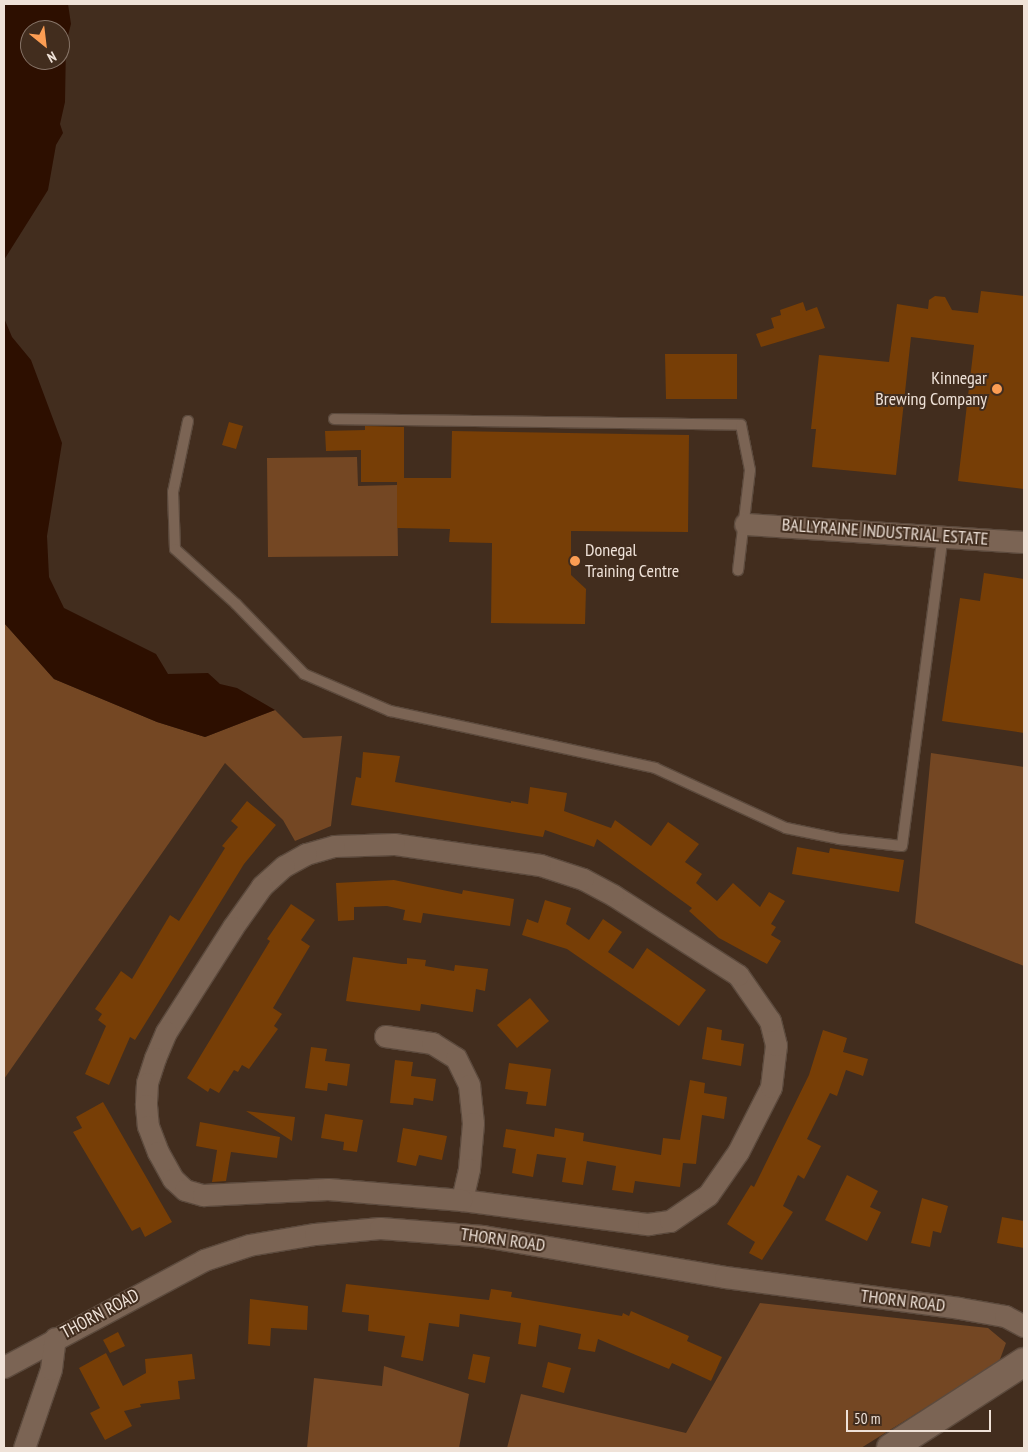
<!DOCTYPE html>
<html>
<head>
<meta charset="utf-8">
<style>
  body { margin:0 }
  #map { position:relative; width:1028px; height:1452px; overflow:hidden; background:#422d1e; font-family:"PT Sans Narrow",sans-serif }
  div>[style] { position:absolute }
  .green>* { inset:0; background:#744723 }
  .water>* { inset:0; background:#2d0f00 }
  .building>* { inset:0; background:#773e06 }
  .roads { filter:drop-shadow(1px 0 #5c4a3d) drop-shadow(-1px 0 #5c4a3d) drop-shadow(0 1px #5c4a3d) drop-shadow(0 -1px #5c4a3d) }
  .service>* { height:10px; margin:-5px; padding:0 5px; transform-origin:5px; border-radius:5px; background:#7b6454 }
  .minor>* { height:21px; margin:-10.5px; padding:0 10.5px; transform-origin:10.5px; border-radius:10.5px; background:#7b6454 }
  .secondary>* { height:28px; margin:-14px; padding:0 14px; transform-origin:14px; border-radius:14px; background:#7b6454 }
  .dots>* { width:14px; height:14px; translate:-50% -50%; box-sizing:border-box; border:2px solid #422d1e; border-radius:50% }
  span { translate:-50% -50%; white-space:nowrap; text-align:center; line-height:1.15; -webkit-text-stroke:4px #422d1e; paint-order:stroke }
  .poi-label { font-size:18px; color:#efe2d8 }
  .right { translate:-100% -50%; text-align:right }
  .left { translate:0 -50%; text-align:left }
  .street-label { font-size:18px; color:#efe2d8 }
  .frame { position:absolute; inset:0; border:5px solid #efe2d8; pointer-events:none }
  .north { position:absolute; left:20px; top:20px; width:50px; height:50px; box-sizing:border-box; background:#422d1e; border:1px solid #877568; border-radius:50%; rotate:151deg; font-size:14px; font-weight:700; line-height:20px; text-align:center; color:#efe2d8 }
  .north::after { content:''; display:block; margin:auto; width:18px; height:22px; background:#fc9d53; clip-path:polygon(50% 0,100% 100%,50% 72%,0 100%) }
  .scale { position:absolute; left:846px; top:1410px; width:145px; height:22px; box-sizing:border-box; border:2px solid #efe2d8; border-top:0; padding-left:6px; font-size:15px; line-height:18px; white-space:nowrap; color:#efe2d8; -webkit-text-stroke:4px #422d1e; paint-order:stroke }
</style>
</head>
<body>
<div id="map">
  <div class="green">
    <i style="clip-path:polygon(357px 457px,358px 486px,397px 485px,398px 556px,268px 557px,267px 458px)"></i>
    <i style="clip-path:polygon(4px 623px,54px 679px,157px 722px,205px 737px,275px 710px,303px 738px,342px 736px,331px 826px,295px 841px,283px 820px,225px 763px,4px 1079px)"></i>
    <i style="clip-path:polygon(931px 753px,1024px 767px,1024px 966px,915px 923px)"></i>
    <i style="clip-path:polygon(760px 1303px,988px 1328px,1006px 1343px,999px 1362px,861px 1448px,507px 1448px,521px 1394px,686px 1433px)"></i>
    <i style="clip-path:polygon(384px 1366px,469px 1394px,459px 1448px,307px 1448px,314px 1378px,382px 1386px)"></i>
  </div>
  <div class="water">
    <i style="clip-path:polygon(evenodd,4px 4px,68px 4px,71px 24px,66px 43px,65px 102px,60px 124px,63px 133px,56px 145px,48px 190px,4px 260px,4px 4px,30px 30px,60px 30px,60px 60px,30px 60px,30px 30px)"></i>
    <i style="clip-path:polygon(4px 318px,12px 337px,31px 360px,62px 443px,47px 536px,49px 577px,64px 608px,156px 654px,168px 674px,208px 673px,220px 684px,237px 688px,275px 710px,205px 737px,157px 722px,54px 679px,4px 623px)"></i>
  </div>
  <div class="building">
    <i style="clip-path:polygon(981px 291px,1024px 296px,1024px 489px,958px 481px,974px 345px,911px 337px,896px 475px,812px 467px,816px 429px,811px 429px,819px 355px,889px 362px,897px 304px,928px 309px,929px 300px,935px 296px,945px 297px,952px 310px,978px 313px)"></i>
    <i style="clip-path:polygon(803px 302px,806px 311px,817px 307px,825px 328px,761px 347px,756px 334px,774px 328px,771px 318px,781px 315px,780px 310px)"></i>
    <i style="clip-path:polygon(665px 354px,737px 354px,737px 399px,666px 399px)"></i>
    <i style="clip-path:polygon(229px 422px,243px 426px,236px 449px,222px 445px)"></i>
    <i style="clip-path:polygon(365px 426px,404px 427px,404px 478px,451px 478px,452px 431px,689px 435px,688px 532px,571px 531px,571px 575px,586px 589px,585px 624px,491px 623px,492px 543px,449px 542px,450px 529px,397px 528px,397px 482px,361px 482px,361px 450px,326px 451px,325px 431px,365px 430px)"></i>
    <i style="clip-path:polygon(984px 573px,1024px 579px,1024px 733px,942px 721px,960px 598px,980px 601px)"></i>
    <i style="clip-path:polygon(363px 752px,400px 756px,395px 782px,511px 803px,511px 801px,528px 804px,530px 787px,567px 793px,564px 811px,611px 828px,615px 820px,651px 846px,668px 822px,699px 844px,685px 862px,702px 874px,696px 883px,717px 901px,733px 883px,760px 907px,769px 892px,785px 901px,771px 924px,776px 927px,771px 935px,781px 941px,767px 964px,719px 938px,689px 911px,692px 908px,597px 839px,594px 847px,545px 830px,543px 837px,351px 805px,356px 777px,361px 778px)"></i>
    <i style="clip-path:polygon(247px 801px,276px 825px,244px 864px,135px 1040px,130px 1037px,109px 1085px,85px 1074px,106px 1026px,98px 1020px,102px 1014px,95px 1009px,121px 971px,132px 979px,170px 915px,179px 921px,225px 848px,222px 846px,238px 827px,231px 821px)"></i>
    <i style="clip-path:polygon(797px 847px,829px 853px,830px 848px,904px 860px,899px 892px,792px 874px)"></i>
    <i style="clip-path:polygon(394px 880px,462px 894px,463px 890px,514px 899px,510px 926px,423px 913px,421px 923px,403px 920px,405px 910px,387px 906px,354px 907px,354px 920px,338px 921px,336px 883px)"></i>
    <i style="clip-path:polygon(545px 900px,571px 908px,566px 924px,589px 940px,603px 919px,622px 932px,608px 952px,633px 969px,647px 948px,706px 990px,679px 1026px,567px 949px,522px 935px,527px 919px,538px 923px)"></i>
    <i style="clip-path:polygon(291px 904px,315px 920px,301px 940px,310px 946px,273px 1008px,282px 1014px,274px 1026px,278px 1029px,249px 1069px,242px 1065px,238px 1072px,234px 1070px,219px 1093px,210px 1088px,208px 1092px,187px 1078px,270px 941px,267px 939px)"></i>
    <i style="clip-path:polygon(353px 957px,402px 964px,407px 964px,407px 958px,426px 960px,425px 966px,454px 971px,455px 965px,488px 969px,485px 991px,476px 989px,473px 1012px,421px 1004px,420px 1011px,346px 1001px)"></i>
    <i style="clip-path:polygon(530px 998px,549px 1021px,517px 1048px,497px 1025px)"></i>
    <i style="clip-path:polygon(707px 1027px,722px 1030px,721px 1040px,744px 1044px,741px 1066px,702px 1059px)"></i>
    <i style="clip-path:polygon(823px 1030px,847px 1038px,843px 1052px,868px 1059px,863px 1076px,846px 1070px,837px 1096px,830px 1093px,807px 1139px,821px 1146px,804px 1179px,798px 1175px,783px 1206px,793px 1212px,762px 1260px,749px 1253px,755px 1242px,727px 1224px,751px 1185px,754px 1187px,809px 1075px)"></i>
    <i style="clip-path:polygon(311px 1047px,327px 1049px,325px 1061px,350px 1064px,347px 1086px,328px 1083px,327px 1091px,305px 1088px)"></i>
    <i style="clip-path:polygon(395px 1060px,413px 1062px,411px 1076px,436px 1079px,433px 1101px,414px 1098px,413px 1105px,390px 1103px)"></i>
    <i style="clip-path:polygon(509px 1063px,551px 1069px,546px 1106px,526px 1104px,528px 1092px,505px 1089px)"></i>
    <i style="clip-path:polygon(690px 1080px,705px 1083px,704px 1093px,727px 1097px,724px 1119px,702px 1115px,696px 1164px,683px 1163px,680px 1187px,635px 1181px,633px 1193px,612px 1190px,616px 1166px,587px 1161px,583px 1185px,562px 1182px,566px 1158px,537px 1154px,533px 1177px,512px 1173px,516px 1149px,503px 1147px,506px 1129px,554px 1137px,555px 1128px,584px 1133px,583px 1141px,661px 1155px,663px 1138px,680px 1140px)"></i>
    <i style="clip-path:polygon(103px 1102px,172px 1222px,145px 1237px,140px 1227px,132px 1231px,73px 1132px,82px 1128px,76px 1117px)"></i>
    <i style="clip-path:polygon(246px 1111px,295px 1117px,292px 1141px)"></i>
    <i style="clip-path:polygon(325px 1114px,363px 1120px,357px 1152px,343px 1150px,344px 1142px,321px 1138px)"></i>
    <i style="clip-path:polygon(200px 1122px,280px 1137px,277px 1158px,231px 1152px,226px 1181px,212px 1182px,217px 1150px,196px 1146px)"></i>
    <i style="clip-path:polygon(403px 1128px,447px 1136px,442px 1160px,419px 1155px,416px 1166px,397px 1162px)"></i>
    <i style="clip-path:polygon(847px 1175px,878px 1191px,870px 1207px,881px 1212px,867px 1241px,825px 1220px)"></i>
    <i style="clip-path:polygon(922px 1198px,948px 1206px,941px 1233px,933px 1231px,930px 1247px,911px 1243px)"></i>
    <i style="clip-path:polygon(1002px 1217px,1024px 1221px,1024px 1248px,997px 1243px)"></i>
    <i style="clip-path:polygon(346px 1284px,489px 1300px,491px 1289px,512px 1292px,511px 1297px,622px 1316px,623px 1313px,629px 1316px,631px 1311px,689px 1336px,687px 1341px,722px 1357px,711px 1381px,672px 1363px,669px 1369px,598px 1339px,595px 1352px,578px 1349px,581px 1334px,539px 1325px,536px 1347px,518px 1344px,521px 1323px,460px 1314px,459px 1327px,429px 1323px,423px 1361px,401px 1357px,405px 1336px,368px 1331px,369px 1315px,342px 1312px)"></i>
    <i style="clip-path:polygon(250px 1299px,308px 1306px,307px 1330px,271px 1328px,270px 1346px,248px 1344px)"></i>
    <i style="clip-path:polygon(118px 1332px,125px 1346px,110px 1353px,103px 1340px)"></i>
    <i style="clip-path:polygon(106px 1353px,123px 1386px,146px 1373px,145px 1359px,192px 1354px,195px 1379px,178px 1381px,180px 1399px,140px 1404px,141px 1407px,124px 1411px,132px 1426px,105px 1440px,90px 1413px,100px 1408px,79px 1368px)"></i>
    <i style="clip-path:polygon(473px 1354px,490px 1357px,485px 1383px,468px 1379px)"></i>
    <i style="clip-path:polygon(548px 1362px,571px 1368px,564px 1393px,542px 1387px)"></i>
  </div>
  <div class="roads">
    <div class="service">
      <i style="left:334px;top:419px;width:407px;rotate:0.8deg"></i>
      <i style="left:741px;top:425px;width:46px;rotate:78.7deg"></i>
      <i style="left:750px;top:470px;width:101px;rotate:96.8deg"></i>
      <i style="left:188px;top:421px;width:73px;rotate:101.9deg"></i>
      <i style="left:173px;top:492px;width:57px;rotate:88deg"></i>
      <i style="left:175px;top:549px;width:82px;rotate:42deg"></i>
      <i style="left:236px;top:604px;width:98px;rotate:45.8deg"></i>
      <i style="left:304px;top:674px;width:94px;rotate:23.3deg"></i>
      <i style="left:390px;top:711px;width:271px;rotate:12.1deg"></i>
      <i style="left:655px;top:768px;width:144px;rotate:24.6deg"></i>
      <i style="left:786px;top:828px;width:54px;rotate:11.7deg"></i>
      <i style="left:839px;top:839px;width:63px;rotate:6.3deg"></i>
      <i style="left:902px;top:846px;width:313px;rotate:-82.5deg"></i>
    </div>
    <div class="minor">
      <i style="left:745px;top:524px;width:280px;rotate:3.7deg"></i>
      <i style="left:385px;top:1036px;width:48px;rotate:8.5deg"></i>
      <i style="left:432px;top:1043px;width:28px;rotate:32deg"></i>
      <i style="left:456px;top:1058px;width:30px;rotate:64deg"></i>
      <i style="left:469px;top:1085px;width:38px;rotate:84deg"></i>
      <i style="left:473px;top:1123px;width:46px;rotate:95deg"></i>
      <i style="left:469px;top:1169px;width:32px;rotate:103deg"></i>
      <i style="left:462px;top:1200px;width:188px;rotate:7.4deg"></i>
      <i style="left:648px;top:1224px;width:22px;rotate:-8deg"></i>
      <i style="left:670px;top:1221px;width:46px;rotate:-34.4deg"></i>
      <i style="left:708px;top:1195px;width:52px;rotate:-55.1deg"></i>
      <i style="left:738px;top:1152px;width:73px;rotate:-63.1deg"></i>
      <i style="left:771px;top:1087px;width:42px;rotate:-83.2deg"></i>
      <i style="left:776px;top:1045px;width:25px;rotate:-104deg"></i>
      <i style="left:770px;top:1021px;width:56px;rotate:-124.8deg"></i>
      <i style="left:738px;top:975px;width:148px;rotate:-147.4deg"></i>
      <i style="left:613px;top:895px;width:34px;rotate:-152deg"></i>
      <i style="left:583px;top:879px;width:45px;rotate:-162deg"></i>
      <i style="left:540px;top:865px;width:148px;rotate:-171.8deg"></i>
      <i style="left:394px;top:844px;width:60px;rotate:178.1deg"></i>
      <i style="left:334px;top:846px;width:29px;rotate:164deg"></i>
      <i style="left:306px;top:854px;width:25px;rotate:151deg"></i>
      <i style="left:284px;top:866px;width:30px;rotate:138deg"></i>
      <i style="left:262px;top:886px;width:50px;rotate:125.3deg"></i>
      <i style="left:233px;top:927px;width:125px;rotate:122.5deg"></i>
      <i style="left:166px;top:1032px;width:28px;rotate:113deg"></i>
      <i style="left:155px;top:1058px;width:26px;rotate:108deg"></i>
      <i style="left:147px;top:1083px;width:22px;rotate:93deg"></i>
      <i style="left:146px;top:1105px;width:21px;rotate:85deg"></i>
      <i style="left:148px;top:1126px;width:28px;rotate:69deg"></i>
      <i style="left:158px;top:1152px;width:31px;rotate:61deg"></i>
      <i style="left:173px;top:1179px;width:16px;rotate:43deg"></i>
      <i style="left:185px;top:1190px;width:19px;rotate:16deg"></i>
      <i style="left:203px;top:1195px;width:125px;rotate:-2.7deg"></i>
      <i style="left:328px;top:1189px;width:134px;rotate:4.7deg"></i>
      <i style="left:4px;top:1367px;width:227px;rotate:-28.1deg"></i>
      <i style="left:204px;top:1260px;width:47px;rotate:-18.4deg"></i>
      <i style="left:249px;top:1245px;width:67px;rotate:-9.5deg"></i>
      <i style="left:315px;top:1234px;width:65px;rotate:-5.3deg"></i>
      <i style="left:380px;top:1228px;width:103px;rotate:4.4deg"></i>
      <i style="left:483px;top:1236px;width:245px;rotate:9.6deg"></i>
      <i style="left:725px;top:1277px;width:236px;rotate:7.5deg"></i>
      <i style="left:959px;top:1308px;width:47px;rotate:9.9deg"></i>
      <i style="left:1005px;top:1316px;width:21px;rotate:28deg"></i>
      <i style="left:24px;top:1448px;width:83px;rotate:-71.1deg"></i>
      <i style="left:51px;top:1369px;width:31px;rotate:-83deg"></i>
    </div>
    <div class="secondary">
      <i style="left:891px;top:1448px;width:158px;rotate:-32.9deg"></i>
    </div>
  </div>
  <div class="dots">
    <i style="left:997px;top:389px;background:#fc9d53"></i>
    <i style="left:575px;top:561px;background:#fc9d53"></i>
  </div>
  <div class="poi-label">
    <span class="right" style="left:987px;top:389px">Kinnegar<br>Brewing Company</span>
    <span class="left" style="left:585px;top:561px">Donegal<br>Training Centre</span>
  </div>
  <div class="street-label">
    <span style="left:885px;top:532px;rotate:4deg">BALLYRAINE INDUSTRIAL ESTATE</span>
    <span style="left:503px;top:1240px;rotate:8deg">THORN ROAD</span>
    <span style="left:903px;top:1301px;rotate:7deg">THORN ROAD</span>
    <span style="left:100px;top:1314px;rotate:-28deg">THORN ROAD</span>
  </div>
  <div class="frame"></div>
  <div class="north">N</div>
  <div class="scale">50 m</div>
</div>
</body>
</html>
